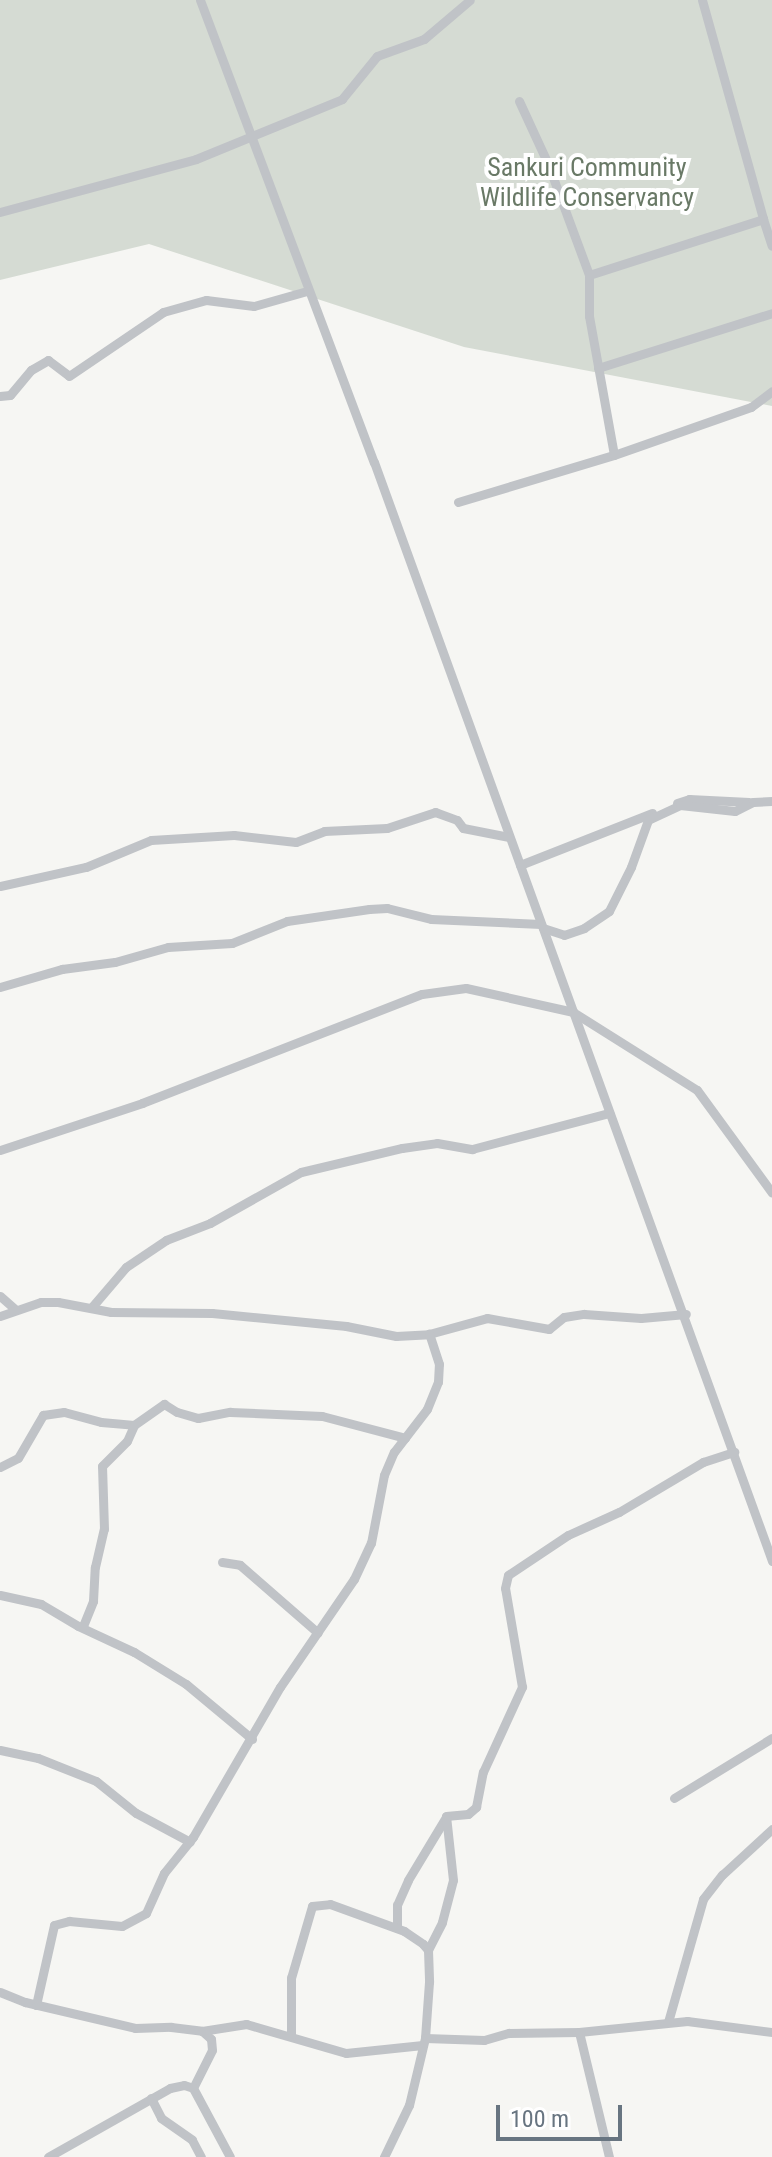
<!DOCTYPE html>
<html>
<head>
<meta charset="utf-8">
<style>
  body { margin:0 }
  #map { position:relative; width:772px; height:2157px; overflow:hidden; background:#f6f6f3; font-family:"Roboto Condensed",sans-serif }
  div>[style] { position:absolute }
  .green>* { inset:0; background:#d5dbd3 }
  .minor>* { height:9px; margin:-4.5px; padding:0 4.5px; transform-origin:4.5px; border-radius:4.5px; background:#c0c3c7 }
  span { translate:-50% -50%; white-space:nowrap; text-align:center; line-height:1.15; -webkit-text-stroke:8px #fff; paint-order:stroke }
  .park-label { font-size:26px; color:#697966 }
  .scale { position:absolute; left:496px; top:2105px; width:126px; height:36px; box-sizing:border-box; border:4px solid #687581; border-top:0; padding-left:10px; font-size:24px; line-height:28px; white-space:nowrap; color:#687581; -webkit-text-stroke:6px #fff; paint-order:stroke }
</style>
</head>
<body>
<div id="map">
  <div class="green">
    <i style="clip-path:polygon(0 0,772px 0,772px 406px,464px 347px,149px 244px,0 280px)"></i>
  </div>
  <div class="minor">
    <i style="left:200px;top:0;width:494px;rotate:69.4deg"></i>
    <i style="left:374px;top:462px;width:1169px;rotate:70.09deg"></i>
    <i style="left:702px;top:0;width:227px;rotate:74.4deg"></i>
    <i style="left:519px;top:101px;width:69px;rotate:65.3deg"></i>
    <i style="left:548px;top:164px;width:118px;rotate:69.7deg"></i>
    <i style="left:589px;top:275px;width:41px;rotate:90deg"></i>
    <i style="left:589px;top:316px;width:141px;rotate:79.8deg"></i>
    <i style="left:0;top:212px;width:203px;rotate:-15.1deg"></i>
    <i style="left:196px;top:159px;width:158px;rotate:-22.3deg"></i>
    <i style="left:342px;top:99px;width:55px;rotate:-50.9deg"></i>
    <i style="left:377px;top:56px;width:50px;rotate:-19.9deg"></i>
    <i style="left:424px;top:39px;width:60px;rotate:-40.3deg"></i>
    <i style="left:589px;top:275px;width:183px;rotate:-17.8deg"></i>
    <i style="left:763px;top:219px;width:28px;rotate:72deg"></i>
    <i style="left:598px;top:368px;width:182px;rotate:-17.5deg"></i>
    <i style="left:0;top:396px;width:10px;rotate:-6deg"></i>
    <i style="left:10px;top:395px;width:33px;rotate:-50deg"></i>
    <i style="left:31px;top:370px;width:20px;rotate:-30deg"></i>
    <i style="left:48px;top:360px;width:26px;rotate:37deg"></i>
    <i style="left:69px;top:376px;width:114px;rotate:-34.2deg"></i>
    <i style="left:163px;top:312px;width:45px;rotate:-15.6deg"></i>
    <i style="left:206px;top:300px;width:48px;rotate:7.1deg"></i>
    <i style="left:254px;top:306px;width:55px;rotate:-15.8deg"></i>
    <i style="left:458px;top:502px;width:163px;rotate:-16.8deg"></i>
    <i style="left:614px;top:455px;width:145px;rotate:-19.3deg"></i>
    <i style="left:751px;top:407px;width:26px;rotate:-37deg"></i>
    <i style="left:677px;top:803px;width:13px;rotate:-18deg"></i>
    <i style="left:689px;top:799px;width:60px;rotate:2.9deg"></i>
    <i style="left:520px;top:865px;width:142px;rotate:-21.5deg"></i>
    <i style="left:0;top:886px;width:88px;rotate:-12.5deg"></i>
    <i style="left:86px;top:867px;width:70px;rotate:-22.6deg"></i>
    <i style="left:151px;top:840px;width:83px;rotate:-3.4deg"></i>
    <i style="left:234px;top:835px;width:62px;rotate:6.4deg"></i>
    <i style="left:296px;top:842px;width:30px;rotate:-21deg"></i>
    <i style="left:324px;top:831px;width:63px;rotate:-2.7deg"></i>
    <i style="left:387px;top:828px;width:51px;rotate:-18.4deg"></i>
    <i style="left:435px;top:812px;width:23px;rotate:20deg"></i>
    <i style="left:457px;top:820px;width:10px;rotate:53deg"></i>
    <i style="left:463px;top:828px;width:47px;rotate:11.1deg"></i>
    <i style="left:543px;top:928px;width:22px;rotate:18deg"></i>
    <i style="left:564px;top:935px;width:21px;rotate:-19deg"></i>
    <i style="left:584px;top:928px;width:30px;rotate:-34deg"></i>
    <i style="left:609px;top:911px;width:49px;rotate:-63.4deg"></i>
    <i style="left:631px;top:867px;width:50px;rotate:-70.1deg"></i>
    <i style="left:648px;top:820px;width:35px;rotate:-25deg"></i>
    <i style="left:680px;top:805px;width:55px;rotate:6.2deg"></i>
    <i style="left:735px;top:811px;width:20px;rotate:-27deg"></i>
    <i style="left:753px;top:802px;width:19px;rotate:-3deg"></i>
    <i style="left:0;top:987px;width:65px;rotate:-16.2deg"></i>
    <i style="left:62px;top:969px;width:53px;rotate:-7.5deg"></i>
    <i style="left:115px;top:962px;width:55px;rotate:-15.8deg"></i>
    <i style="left:168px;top:947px;width:64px;rotate:-3.6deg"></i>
    <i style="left:232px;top:943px;width:59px;rotate:-21.8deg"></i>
    <i style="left:287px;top:921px;width:83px;rotate:-8.3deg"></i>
    <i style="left:369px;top:909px;width:18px;rotate:-3deg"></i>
    <i style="left:387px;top:908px;width:45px;rotate:14deg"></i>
    <i style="left:431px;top:919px;width:110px;rotate:2.6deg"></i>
    <i style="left:0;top:1150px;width:150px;rotate:-18.3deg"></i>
    <i style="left:142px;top:1103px;width:300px;rotate:-21.3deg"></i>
    <i style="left:422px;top:994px;width:44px;rotate:-7.8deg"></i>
    <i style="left:466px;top:988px;width:110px;rotate:12.6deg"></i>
    <i style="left:573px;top:1012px;width:146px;rotate:32.2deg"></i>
    <i style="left:697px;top:1090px;width:127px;rotate:53.9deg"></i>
    <i style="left:0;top:1296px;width:21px;rotate:41deg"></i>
    <i style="left:91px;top:1308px;width:54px;rotate:-49.5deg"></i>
    <i style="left:126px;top:1267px;width:48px;rotate:-34deg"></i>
    <i style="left:166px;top:1240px;width:47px;rotate:-21.1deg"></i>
    <i style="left:210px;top:1223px;width:104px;rotate:-29.3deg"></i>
    <i style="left:301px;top:1172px;width:104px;rotate:-13.4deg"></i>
    <i style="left:402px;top:1148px;width:35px;rotate:-8deg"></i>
    <i style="left:437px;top:1143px;width:36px;rotate:10deg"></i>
    <i style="left:472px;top:1149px;width:142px;rotate:-14.7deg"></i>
    <i style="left:0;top:1316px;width:43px;rotate:-18.9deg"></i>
    <i style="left:41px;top:1302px;width:17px"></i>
    <i style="left:58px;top:1302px;width:54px;rotate:10.7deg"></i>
    <i style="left:111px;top:1312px;width:101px;rotate:0.6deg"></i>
    <i style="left:212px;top:1313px;width:135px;rotate:5.5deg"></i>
    <i style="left:346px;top:1326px;width:51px;rotate:11.3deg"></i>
    <i style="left:396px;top:1336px;width:33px;rotate:-3deg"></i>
    <i style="left:429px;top:1334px;width:60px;rotate:-15.4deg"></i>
    <i style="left:487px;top:1318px;width:63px;rotate:10.1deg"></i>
    <i style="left:549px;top:1329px;width:19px;rotate:-39deg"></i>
    <i style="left:564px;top:1317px;width:20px;rotate:-9deg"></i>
    <i style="left:584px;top:1314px;width:57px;rotate:4deg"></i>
    <i style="left:641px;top:1318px;width:45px;rotate:-5.1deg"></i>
    <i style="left:0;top:1467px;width:20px;rotate:-27deg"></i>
    <i style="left:18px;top:1458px;width:50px;rotate:-59.8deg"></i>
    <i style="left:43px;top:1415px;width:21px;rotate:-8deg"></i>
    <i style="left:64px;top:1412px;width:38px;rotate:15deg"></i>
    <i style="left:101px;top:1422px;width:33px;rotate:5deg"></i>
    <i style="left:134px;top:1425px;width:37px;rotate:-35deg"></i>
    <i style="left:164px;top:1404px;width:15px;rotate:32deg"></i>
    <i style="left:177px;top:1412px;width:22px;rotate:16deg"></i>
    <i style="left:198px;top:1418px;width:33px;rotate:-11deg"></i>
    <i style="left:230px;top:1412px;width:92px;rotate:2.5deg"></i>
    <i style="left:322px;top:1416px;width:86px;rotate:14.8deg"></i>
    <i style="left:222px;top:1562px;width:18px;rotate:9deg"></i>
    <i style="left:240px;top:1565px;width:103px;rotate:41.1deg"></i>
    <i style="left:0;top:1595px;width:42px;rotate:12.4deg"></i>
    <i style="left:41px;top:1604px;width:43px;rotate:30.7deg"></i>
    <i style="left:78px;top:1626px;width:62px;rotate:24.9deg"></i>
    <i style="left:134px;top:1652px;width:61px;rotate:31.6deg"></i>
    <i style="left:186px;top:1684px;width:86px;rotate:39.8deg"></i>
    <i style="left:83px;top:1626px;width:27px;rotate:-68deg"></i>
    <i style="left:93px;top:1601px;width:34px;rotate:-87deg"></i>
    <i style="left:95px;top:1567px;width:39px;rotate:-77deg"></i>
    <i style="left:104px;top:1529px;width:63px;rotate:-91.8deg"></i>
    <i style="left:102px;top:1466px;width:35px;rotate:-45deg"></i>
    <i style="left:127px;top:1441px;width:17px;rotate:-66deg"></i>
    <i style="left:0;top:1750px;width:39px;rotate:12deg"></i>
    <i style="left:38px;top:1758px;width:62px;rotate:21.6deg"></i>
    <i style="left:96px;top:1781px;width:51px;rotate:38.7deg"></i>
    <i style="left:136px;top:1813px;width:61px;rotate:28.2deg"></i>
    <i style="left:674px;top:1798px;width:115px;rotate:-31.5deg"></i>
    <i style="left:446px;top:1816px;width:22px;rotate:-5deg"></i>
    <i style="left:468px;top:1814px;width:11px;rotate:-41deg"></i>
    <i style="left:476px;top:1807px;width:36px;rotate:-79deg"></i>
    <i style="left:483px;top:1772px;width:94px;rotate:-65.4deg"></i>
    <i style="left:522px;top:1687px;width:100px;rotate:-99.7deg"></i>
    <i style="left:505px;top:1588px;width:13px;rotate:-77deg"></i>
    <i style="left:508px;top:1575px;width:72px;rotate:-33.7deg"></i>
    <i style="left:568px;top:1535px;width:56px;rotate:-24.3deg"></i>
    <i style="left:619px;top:1512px;width:98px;rotate:-30.8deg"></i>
    <i style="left:703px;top:1462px;width:33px;rotate:-18deg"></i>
    <i style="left:397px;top:1928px;width:23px;rotate:-90deg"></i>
    <i style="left:397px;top:1905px;width:27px;rotate:-66deg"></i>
    <i style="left:408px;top:1880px;width:74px;rotate:-58.9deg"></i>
    <i style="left:428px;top:1950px;width:31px;rotate:-63deg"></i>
    <i style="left:442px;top:1922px;width:43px;rotate:-75.3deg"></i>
    <i style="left:453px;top:1880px;width:64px;rotate:-96.2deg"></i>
    <i style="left:0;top:1992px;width:27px;rotate:22deg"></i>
    <i style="left:25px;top:2002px;width:113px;rotate:13.3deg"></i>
    <i style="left:135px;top:2028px;width:36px;rotate:-2deg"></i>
    <i style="left:171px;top:2027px;width:31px;rotate:7deg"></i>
    <i style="left:202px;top:2031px;width:45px;rotate:-9deg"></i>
    <i style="left:246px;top:2024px;width:104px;rotate:16.2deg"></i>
    <i style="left:346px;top:2053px;width:77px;rotate:-5.9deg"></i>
    <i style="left:36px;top:2005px;width:82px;rotate:-77.3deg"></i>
    <i style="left:54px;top:1925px;width:16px;rotate:-15deg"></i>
    <i style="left:69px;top:1921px;width:53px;rotate:5.4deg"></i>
    <i style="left:122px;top:1926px;width:27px;rotate:-28deg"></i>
    <i style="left:146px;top:1913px;width:44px;rotate:-65.8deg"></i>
    <i style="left:164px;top:1873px;width:46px;rotate:-51.1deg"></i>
    <i style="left:193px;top:1837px;width:173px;rotate:-59.9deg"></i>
    <i style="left:280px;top:1687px;width:131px;rotate:-55.6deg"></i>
    <i style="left:354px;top:1579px;width:40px;rotate:-65deg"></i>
    <i style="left:371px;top:1543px;width:69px;rotate:-79.2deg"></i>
    <i style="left:384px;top:1475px;width:25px;rotate:-67deg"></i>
    <i style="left:394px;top:1452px;width:54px;rotate:-52.5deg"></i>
    <i style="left:427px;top:1409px;width:29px;rotate:-68deg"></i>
    <i style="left:438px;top:1382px;width:18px;rotate:-87deg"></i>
    <i style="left:439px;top:1364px;width:32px;rotate:-108deg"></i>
    <i style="left:668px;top:2022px;width:128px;rotate:-74.1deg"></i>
    <i style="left:703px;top:1899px;width:31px;rotate:-52deg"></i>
    <i style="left:722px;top:1875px;width:68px;rotate:-42.6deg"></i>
    <i style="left:579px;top:2032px;width:129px;rotate:76.5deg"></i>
    <i style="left:291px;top:2036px;width:58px;rotate:-90deg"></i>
    <i style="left:291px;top:1978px;width:75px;rotate:-73.7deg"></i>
    <i style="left:312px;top:1906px;width:18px;rotate:-6deg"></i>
    <i style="left:330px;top:1904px;width:79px;rotate:20deg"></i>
    <i style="left:404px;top:1931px;width:23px;rotate:34deg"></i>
    <i style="left:423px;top:1944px;width:8px;rotate:50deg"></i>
    <i style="left:428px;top:1950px;width:32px;rotate:88deg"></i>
    <i style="left:429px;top:1982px;width:56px;rotate:94.1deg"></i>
    <i style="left:425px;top:2038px;width:69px;rotate:103.4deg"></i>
    <i style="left:409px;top:2105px;width:58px;rotate:115.7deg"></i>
    <i style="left:425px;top:2038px;width:59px;rotate:1.9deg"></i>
    <i style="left:484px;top:2040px;width:26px;rotate:-16deg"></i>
    <i style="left:509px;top:2033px;width:70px;rotate:-0.8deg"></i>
    <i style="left:579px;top:2032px;width:109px;rotate:-5.8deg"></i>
    <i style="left:687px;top:2021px;width:86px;rotate:7.4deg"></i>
    <i style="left:193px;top:2088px;width:42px;rotate:-63.4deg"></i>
    <i style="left:212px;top:2050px;width:11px;rotate:-95deg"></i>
    <i style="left:211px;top:2039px;width:12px;rotate:-138deg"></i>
    <i style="left:151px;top:2098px;width:22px;rotate:63deg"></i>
    <i style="left:161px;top:2118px;width:38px;rotate:35deg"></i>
    <i style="left:192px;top:2140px;width:19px;rotate:62deg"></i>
    <i style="left:48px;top:2157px;width:140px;rotate:-29.5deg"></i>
    <i style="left:170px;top:2088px;width:14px;rotate:-12deg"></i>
    <i style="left:184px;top:2085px;width:9px;rotate:18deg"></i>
    <i style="left:193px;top:2088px;width:78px;rotate:61.8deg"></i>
  </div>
  <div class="park-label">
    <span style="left:587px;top:183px">Sankuri Community<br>Wildlife Conservancy</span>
  </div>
  <div class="scale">100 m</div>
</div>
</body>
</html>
